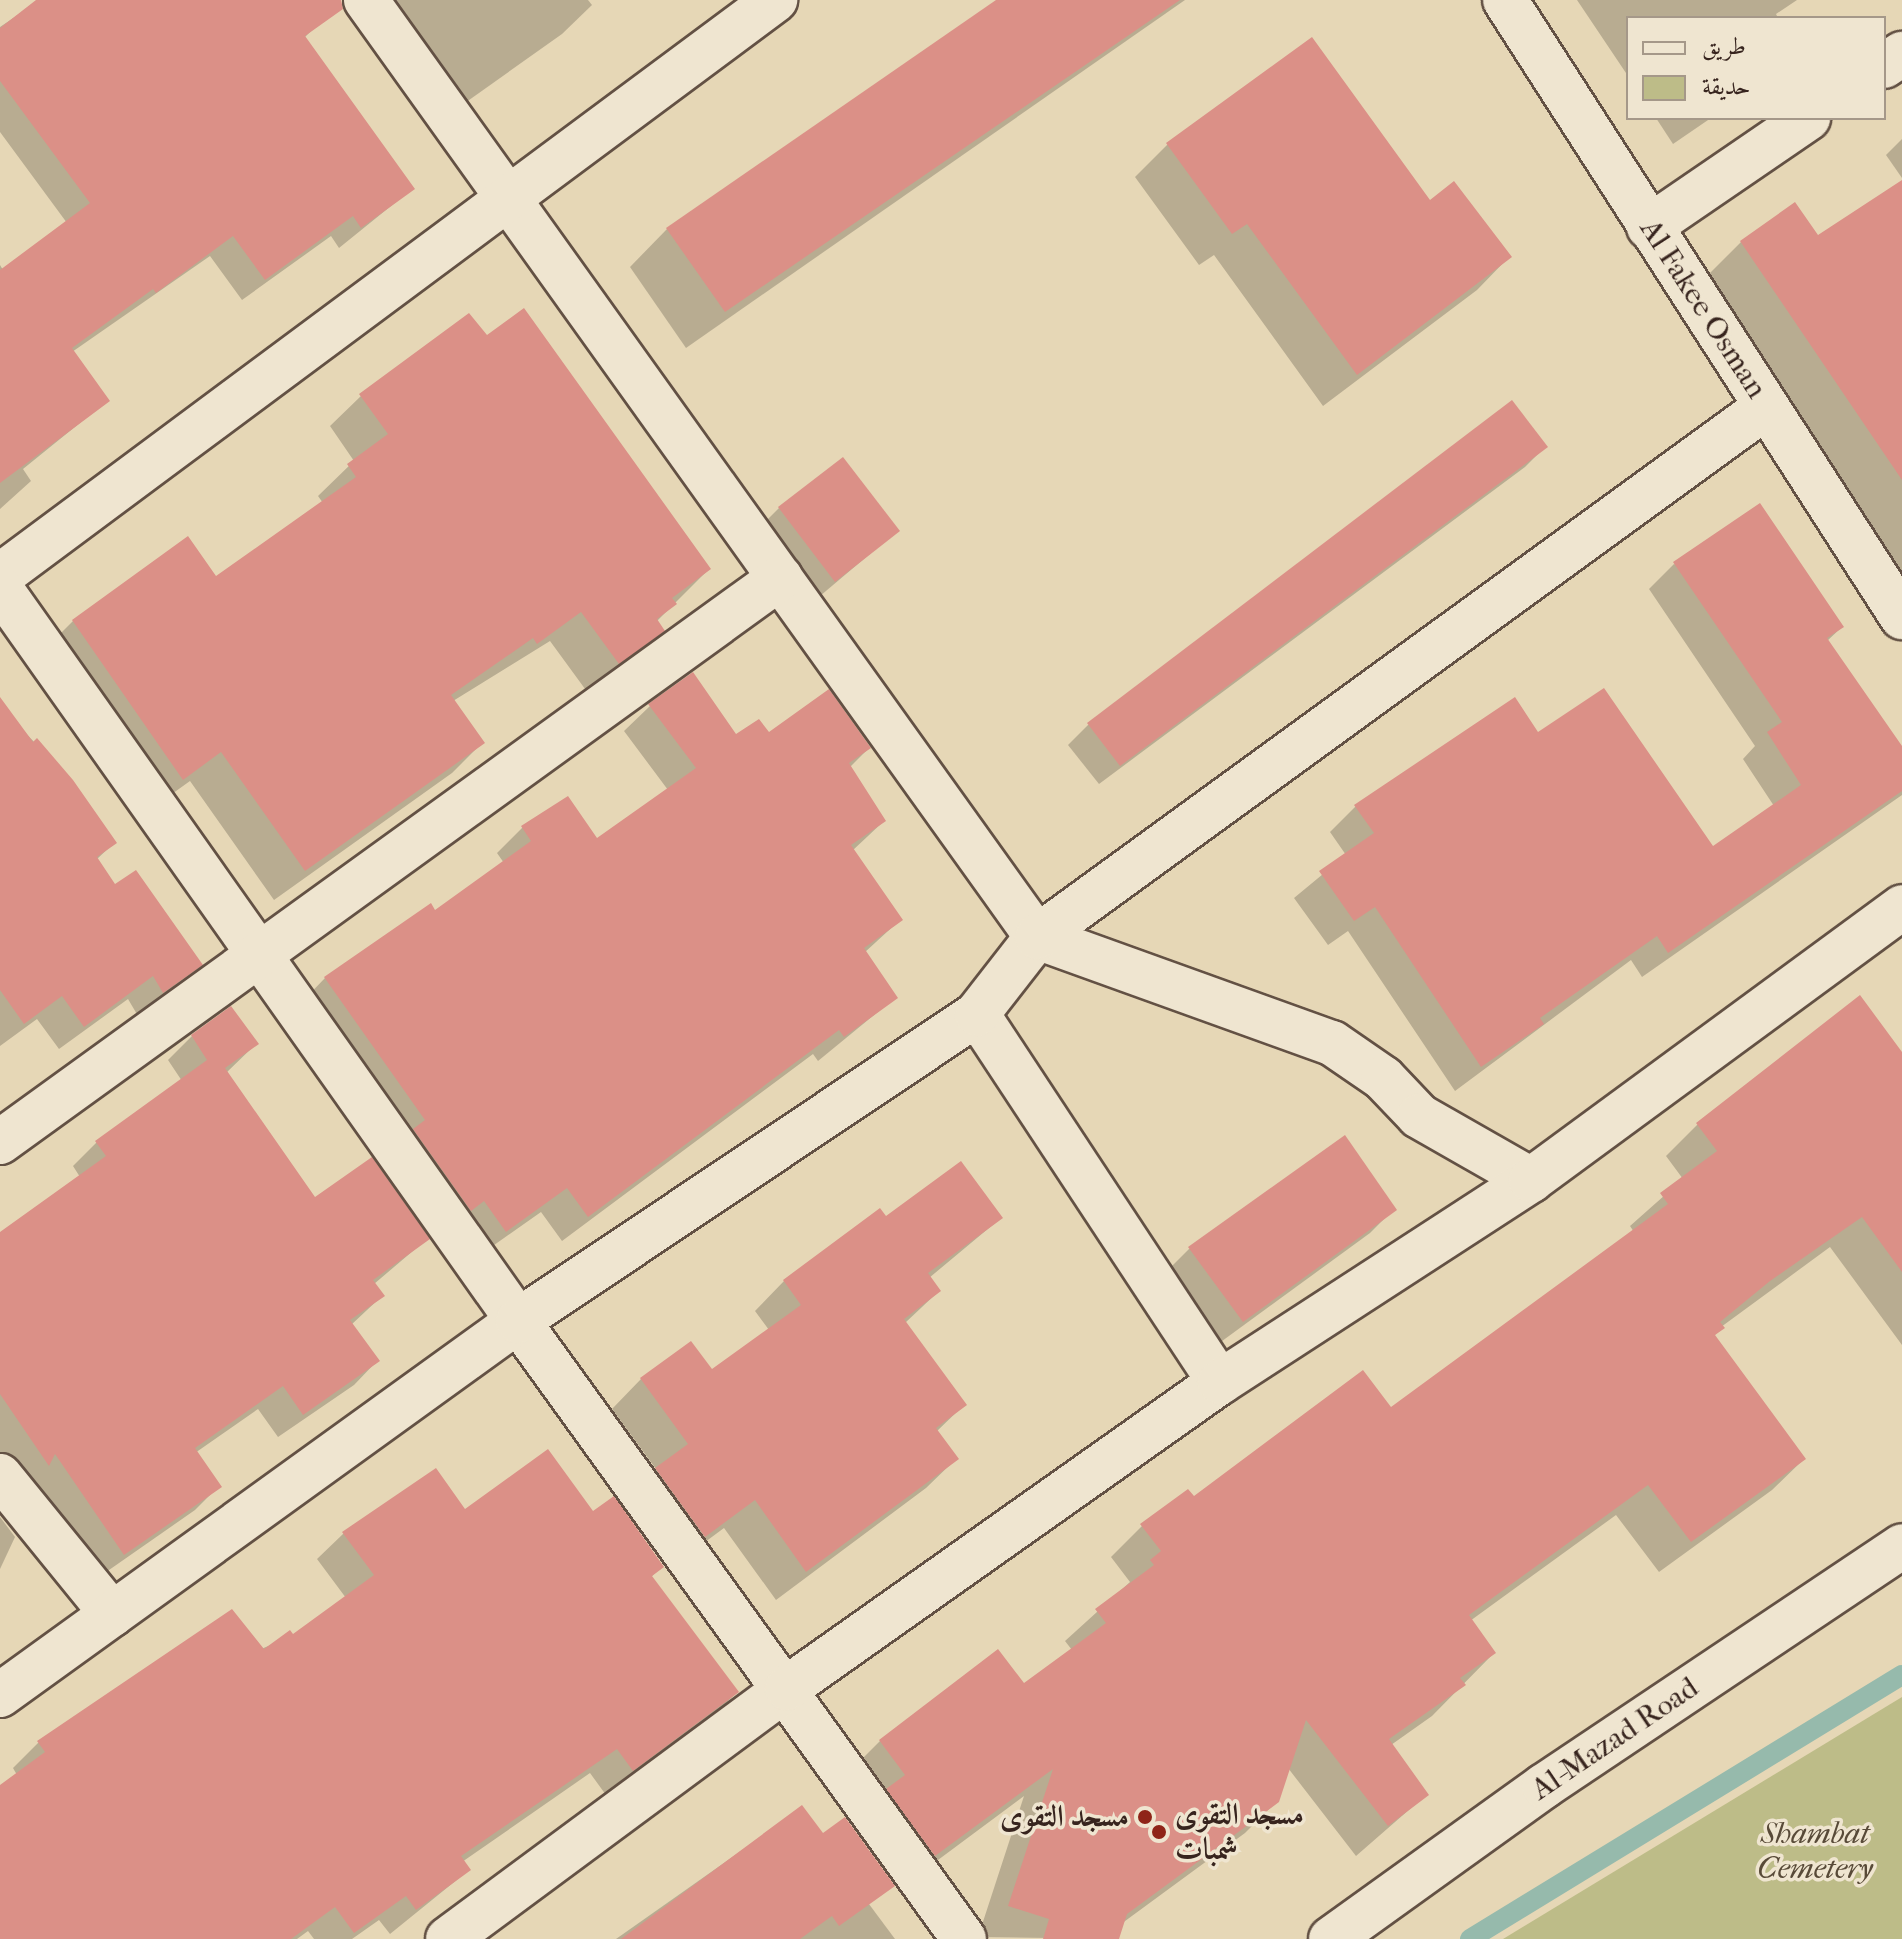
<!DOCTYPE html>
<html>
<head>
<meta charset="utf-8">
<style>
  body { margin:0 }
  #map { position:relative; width:1902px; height:1939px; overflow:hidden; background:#e6d7b6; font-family:"IM FELL French Canon",Amiri,serif }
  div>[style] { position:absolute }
  .green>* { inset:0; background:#bdbc88 }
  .shadow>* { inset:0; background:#0003 }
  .stream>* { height:20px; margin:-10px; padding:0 10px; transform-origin:10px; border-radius:10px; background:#96baac }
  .building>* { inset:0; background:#db9087 }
  .roads { filter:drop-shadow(2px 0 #635144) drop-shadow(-2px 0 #635144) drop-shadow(0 2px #635144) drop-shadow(0 -2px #635144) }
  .street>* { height:44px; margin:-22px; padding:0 22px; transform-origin:22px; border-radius:22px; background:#efe5d0 }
  .secondary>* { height:44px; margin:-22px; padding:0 22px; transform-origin:22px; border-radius:22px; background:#efe5d0 }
  .dots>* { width:22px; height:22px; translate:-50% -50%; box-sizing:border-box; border:4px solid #efe5d0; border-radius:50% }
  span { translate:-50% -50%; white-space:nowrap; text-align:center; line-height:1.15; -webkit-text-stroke:7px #efe5d0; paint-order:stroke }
  .street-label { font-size:30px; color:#37241e }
  .poi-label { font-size:30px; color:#37241e; font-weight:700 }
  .left { translate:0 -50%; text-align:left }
  .right { translate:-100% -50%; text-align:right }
  .park-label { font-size:30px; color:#584a38; font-style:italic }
  .legend { position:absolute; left:1626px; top:16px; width:260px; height:104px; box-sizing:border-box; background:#efe5d0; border:2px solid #a59889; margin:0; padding:10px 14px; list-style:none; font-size:24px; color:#37241e }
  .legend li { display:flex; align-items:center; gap:16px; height:40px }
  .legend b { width:40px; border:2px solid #a59889 }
</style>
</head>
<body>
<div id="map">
  <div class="green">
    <i style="clip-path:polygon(1902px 1697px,1902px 1939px,1503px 1939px)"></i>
  </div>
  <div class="shadow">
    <i style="clip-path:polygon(40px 0,298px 0,315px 27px,304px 38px,412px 189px,339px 248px,331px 236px,242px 300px,210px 256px,72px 352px,107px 401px,23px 469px,31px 481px,0 509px,0 265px,3px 270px,67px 223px,0 132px,0 27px)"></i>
    <i style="clip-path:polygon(376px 0,588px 0,592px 5px,562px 34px,455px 110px)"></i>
    <i style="clip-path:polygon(1000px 0,1185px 0,686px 348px,630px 267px,667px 229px)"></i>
    <i style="clip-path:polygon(1577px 0,1797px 0,1776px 14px,1778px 18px,1628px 18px,1628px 76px)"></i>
    <i style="clip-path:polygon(1656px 118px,1711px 118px,1673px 144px)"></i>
    <i style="clip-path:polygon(1902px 139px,1902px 178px,1886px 155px)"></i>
    <i style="clip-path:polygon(1168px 144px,1430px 203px,1509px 257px,1477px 290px,1323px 406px,1214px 255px,1199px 265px,1135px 177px)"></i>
    <i style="clip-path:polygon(1902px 182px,1902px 579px,1703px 280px,1741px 242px,1795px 205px,1818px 238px)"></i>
    <i style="clip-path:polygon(361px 396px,709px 569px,656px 622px,662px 630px,588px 693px,550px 641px,453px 701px,483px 742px,452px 773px,274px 900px,190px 781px,151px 809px,43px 651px,73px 621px,216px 578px,323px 503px,318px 496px,354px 461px,330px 426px)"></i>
    <i style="clip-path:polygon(1512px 403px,1545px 447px,1525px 467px,1099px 784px,1068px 745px,1088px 725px)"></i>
    <i style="clip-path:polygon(779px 508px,897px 531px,807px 607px,752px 535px)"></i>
    <i style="clip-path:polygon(1674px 564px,1842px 627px,1827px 641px,1902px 750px,1902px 795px,1642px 977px,1631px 960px,1455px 1091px,1348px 931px,1328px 945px,1294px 898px,1346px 855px,1330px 832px,1356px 806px,1538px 735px,1712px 849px,1774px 806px,1743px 759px,1755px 746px,1649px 589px)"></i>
    <i style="clip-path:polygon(0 706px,72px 782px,114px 843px,96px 860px,115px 886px,200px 964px,138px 1016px,128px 999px,59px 1049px,37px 1019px,0 1046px)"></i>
    <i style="clip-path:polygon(650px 706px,736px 737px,768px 735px,869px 748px,849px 768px,884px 821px,852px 851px,900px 920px,864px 953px,896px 997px,818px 1061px,813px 1054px,562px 1241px,541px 1212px,480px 1255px,300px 1004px,325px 978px,430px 906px,435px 912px,504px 863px,497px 853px,522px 828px,567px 799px,596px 841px,668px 790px,624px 731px)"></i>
    <i style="clip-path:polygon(1859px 998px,1902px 1055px,1902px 1345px,1830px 1247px,1721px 1327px,1714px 1336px,1804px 1459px,1772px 1490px,1659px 1572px,1616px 1515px,1470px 1621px,1494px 1653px,1432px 1716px,1391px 1745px,1426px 1795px,1356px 1856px,1288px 1768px,1277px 1801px,1245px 1833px,1121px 1924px,1117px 1939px,978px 1937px,1024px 1796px,903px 1886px,849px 1772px,880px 1741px,1023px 1686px,1072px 1650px,1065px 1641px,1130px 1582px,1111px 1557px,1142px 1526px,1391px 1410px,1634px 1232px,1630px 1226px,1683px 1179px,1666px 1156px,1697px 1125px)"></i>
    <i style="clip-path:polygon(192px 1036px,256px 1044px,226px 1073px,314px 1200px,427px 1239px,374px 1284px,382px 1296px,351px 1325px,377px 1361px,354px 1385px,278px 1437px,258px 1409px,195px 1453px,219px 1486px,195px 1510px,99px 1577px,37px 1487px,15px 1508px,0 1492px,0 1239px,80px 1177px,73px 1166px,97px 1142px,182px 1081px,168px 1060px)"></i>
    <i style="clip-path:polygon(1394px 1209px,1370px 1233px,1218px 1344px,1166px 1272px,1189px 1249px)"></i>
    <i style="clip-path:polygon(886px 1218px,1001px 1218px,929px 1278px,939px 1291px,905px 1323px,964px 1405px,936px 1432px,956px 1459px,926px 1488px,776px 1600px,724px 1528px,674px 1565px,626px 1499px,656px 1469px,612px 1409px,641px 1379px,711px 1372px,769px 1330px,755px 1311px,784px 1281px)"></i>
    <i style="clip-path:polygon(435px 1471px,465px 1512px,592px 1514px,662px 1566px,651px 1577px,737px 1692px,711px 1718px,606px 1795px,590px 1773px,462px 1862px,469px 1870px,390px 1934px,379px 1920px,352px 1939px,314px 1939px,308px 1931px,297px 1939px,0 1939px,0 1787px,17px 1775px,13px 1768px,38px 1743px,292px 1636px,346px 1598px,317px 1559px,343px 1534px)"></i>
    <i style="clip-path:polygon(0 1517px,15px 1537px,0 1569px)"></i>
    <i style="clip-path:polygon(799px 1810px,895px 1939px,616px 1939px)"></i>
  </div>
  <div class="stream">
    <i style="left:1470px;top:1939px;width:506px;rotate:-31.43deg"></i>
  </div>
  <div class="building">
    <i style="clip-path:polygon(36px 0,341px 0,343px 9px,305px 36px,415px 189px,361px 228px,353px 216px,265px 280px,233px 236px,156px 293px,153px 289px,72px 348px,110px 401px,0 483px,0 270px,90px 203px,0 81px,0 28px)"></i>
    <i style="clip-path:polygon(996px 0,1180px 0,725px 312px,666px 228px)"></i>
    <i style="clip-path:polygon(1312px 37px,1430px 200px,1454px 181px,1512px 257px,1357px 375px,1247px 224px,1232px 234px,1166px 143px)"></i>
    <i style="clip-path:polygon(1902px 180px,1902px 480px,1740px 241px,1795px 202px,1818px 235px)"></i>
    <i style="clip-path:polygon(524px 308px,711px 569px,672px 598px,677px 604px,657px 619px,665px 631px,619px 664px,581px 612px,537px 644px,533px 638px,451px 695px,485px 743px,305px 871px,221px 752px,183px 780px,72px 620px,188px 536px,216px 576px,356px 477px,347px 464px,388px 434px,359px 394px,469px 313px,487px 335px)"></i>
    <i style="clip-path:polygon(1512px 400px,1548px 447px,1120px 766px,1087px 723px)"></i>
    <i style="clip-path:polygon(843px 457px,900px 531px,835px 582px,778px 507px)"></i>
    <i style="clip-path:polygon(1760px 503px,1844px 627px,1827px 638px,1902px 746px,1902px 791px,1668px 953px,1657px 936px,1540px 1018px,1544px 1024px,1481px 1067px,1375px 907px,1354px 921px,1319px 871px,1374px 833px,1354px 805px,1515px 697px,1538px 732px,1604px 688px,1713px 846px,1801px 785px,1767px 732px,1782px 722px,1673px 562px)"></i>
    <i style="clip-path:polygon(693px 672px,736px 734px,759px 719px,769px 732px,829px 689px,871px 748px,849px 763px,886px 821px,851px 845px,903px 920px,864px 948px,898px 998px,844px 1037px,839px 1030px,588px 1217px,567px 1188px,506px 1232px,484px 1201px,471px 1211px,413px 1129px,425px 1120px,324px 977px,431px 903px,435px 910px,531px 841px,521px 826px,568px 796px,597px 838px,696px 768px,648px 704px)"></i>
    <i style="clip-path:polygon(0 697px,33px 742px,37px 738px,73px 780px,117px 843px,97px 857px,115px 884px,136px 870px,203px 965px,163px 993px,153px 976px,84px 1027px,62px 996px,24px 1024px,0 990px)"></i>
    <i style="clip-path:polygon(1860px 995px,1902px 1052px,1902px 1272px,1862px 1217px,1770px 1281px,1720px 1322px,1725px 1328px,1715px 1335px,1806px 1459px,1691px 1542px,1648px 1485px,1469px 1615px,1496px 1653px,1460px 1678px,1466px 1685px,1389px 1739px,1429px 1795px,1388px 1826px,1306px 1720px,1279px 1802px,1127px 1914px,1119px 1939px,1043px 1939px,1049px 1919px,1008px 1906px,1053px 1769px,935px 1856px,886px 1789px,905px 1775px,879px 1740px,998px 1649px,1024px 1683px,1106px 1623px,1095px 1609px,1154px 1565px,1150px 1560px,1161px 1551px,1140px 1524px,1188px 1489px,1194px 1496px,1363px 1370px,1391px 1407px,1668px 1204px,1660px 1193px,1717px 1151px,1696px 1123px)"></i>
    <i style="clip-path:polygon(231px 1006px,259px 1044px,225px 1068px,315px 1197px,372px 1157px,430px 1239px,373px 1280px,385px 1296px,350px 1320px,380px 1361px,303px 1415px,283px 1386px,195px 1448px,222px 1487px,124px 1555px,55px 1454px,49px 1466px,0 1394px,0 1232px,106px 1156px,95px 1141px,207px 1060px,191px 1035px)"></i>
    <i style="clip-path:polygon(1345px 1135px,1397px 1210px,1243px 1322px,1188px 1247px)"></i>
    <i style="clip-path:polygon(961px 1161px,1003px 1218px,928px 1273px,941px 1291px,904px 1319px,967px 1405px,936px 1428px,959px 1459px,806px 1572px,755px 1500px,705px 1537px,655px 1468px,688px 1444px,640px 1378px,691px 1341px,712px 1369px,801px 1305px,783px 1280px,880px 1208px,886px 1216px)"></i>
    <i style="clip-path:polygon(548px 1449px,593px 1511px,614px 1496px,664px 1567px,652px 1576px,739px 1692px,633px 1771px,617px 1749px,461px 1856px,471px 1870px,416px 1910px,406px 1896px,354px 1933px,335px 1907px,291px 1939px,0 1939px,0 1785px,45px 1752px,37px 1741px,232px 1609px,264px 1649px,290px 1630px,293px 1634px,374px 1575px,342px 1532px,436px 1468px,465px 1509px)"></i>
    <i style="clip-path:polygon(802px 1805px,823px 1833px,845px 1817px,895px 1886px,839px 1926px,832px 1916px,800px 1939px,621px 1939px)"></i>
  </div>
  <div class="roads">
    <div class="street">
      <i style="left:366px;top:0;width:1152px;rotate:54.39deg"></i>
      <i style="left:1037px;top:937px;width:313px;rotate:19.8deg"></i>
      <i style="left:1332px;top:1043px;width:62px;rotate:34.5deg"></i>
      <i style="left:1383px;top:1078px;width:52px;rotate:46.5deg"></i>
      <i style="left:1419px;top:1116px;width:129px;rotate:29.7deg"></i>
      <i style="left:1884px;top:66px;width:22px;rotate:-34deg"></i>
      <i style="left:1649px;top:227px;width:193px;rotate:-34.4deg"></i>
      <i style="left:0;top:576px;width:966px;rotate:-36.62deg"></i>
      <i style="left:0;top:588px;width:898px;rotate:54.75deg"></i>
      <i style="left:518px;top:1321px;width:762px;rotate:54.18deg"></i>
      <i style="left:977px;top:1014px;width:441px;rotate:56.6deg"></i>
      <i style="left:0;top:1142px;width:963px;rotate:-35.87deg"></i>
      <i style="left:0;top:1476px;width:178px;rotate:50.9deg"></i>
      <i style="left:0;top:1695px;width:639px;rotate:-35.83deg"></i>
      <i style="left:518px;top:1321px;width:552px;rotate:-33.78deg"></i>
      <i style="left:977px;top:1014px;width:98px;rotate:-52.1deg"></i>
      <i style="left:1037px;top:937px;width:901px;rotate:-36.02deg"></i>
      <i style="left:448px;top:1939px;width:422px;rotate:-36.5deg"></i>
      <i style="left:787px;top:1688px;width:530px;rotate:-35.25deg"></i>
      <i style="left:1220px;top:1382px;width:371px;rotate:-33deg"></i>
      <i style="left:1531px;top:1180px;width:461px;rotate:-36.3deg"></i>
    </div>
    <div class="secondary">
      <i style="left:1505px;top:0;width:734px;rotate:57.24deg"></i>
      <i style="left:1331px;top:1939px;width:262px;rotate:-35.7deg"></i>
      <i style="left:1544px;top:1786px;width:431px;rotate:-33.8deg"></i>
    </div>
  </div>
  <div class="dots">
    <i style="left:1145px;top:1817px;background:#8f2418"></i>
    <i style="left:1159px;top:1832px;background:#8f2418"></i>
  </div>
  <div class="street-label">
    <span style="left:1703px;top:309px;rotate:57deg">Al Fakee Osman</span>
    <span style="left:1615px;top:1739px;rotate:-34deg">Al-Mazad Road</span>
  </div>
  <div class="poi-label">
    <span class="left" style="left:1175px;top:1832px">مسجد التقوى<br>شمبات</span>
    <span class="right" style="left:1129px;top:1817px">مسجد التقوى</span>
  </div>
  <div class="park-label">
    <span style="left:1815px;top:1851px">Shambat<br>Cemetery</span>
  </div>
  <ul class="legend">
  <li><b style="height:10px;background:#efe5d0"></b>طريق</li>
  <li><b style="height:22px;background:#bdbc88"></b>حديقة</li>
  </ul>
</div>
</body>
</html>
